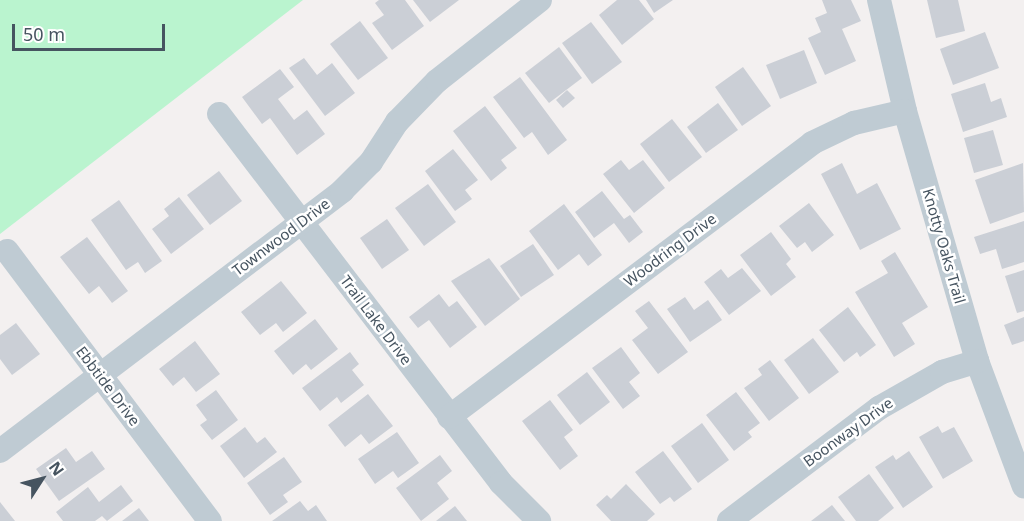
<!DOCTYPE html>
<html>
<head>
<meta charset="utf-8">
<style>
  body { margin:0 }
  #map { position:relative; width:1024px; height:521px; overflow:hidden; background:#f3f0f0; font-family:"Noto Sans",sans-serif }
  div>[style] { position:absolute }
  .green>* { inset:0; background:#baf4cf }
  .building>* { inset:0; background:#cbcfd6 }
  .street>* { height:24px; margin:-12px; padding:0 12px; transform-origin:12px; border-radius:12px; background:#bfcbd3 }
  span { translate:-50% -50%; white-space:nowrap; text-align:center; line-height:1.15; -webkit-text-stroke:5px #fff; paint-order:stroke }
  .street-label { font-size:15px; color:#465460 }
  .north { position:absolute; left:12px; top:449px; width:60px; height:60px; -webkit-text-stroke:4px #fff; paint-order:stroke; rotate:54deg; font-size:16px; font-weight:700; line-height:24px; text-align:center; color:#465460 }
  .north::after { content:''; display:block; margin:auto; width:21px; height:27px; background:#465460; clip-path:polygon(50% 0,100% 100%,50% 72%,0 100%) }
  .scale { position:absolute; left:12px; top:24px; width:153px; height:27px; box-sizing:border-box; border:3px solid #465460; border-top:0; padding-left:8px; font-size:18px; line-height:21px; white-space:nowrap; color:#465460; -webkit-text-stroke:4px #fff; paint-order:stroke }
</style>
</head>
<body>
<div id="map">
  <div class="green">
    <i style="clip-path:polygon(0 0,303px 0,0 234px)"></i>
  </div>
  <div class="building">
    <i style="clip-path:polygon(379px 0,405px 0,424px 26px,392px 50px,372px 23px,384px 15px,375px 3px)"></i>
    <i style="clip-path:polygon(413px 0,459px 0,430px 22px)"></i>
    <i style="clip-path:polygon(617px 0,639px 0,654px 19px,622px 45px,599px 15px)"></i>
    <i style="clip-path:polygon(646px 0,673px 0,654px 13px)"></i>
    <i style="clip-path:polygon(822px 0,851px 0,861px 21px,842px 29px,856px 61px,825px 75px,808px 38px,821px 32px,815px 18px,827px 13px)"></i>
    <i style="clip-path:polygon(927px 0,958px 0,965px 31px,936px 38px)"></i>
    <i style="clip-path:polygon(360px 21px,388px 58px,358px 80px,330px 44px)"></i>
    <i style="clip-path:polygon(591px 22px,622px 62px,592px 84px,562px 43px)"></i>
    <i style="clip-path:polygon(985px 32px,999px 68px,953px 85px,940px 49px)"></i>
    <i style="clip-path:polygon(559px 47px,582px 78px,549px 103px,525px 73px)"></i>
    <i style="clip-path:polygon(804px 50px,817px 83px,780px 99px,766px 65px)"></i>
    <i style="clip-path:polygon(304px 58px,317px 75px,332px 63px,355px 93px,325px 116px,289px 68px)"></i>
    <i style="clip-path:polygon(743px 67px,771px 106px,742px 126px,715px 87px)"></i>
    <i style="clip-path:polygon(280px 69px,294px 87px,278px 99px,294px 120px,307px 110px,325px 134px,297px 155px,270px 118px,262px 124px,242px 97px)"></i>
    <i style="clip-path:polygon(520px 77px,567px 140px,548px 155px,532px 132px,524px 138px,493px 97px)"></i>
    <i style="clip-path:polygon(985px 83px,991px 102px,1001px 98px,1007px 117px,963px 132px,951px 94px)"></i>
    <i style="clip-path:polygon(567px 90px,575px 98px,563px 108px,556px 100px)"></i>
    <i style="clip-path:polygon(718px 103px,738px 130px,706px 153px,687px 127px)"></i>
    <i style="clip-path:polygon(485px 106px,517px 148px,501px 160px,507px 168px,491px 181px,453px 131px)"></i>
    <i style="clip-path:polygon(672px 119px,702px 157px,669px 182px,640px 144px)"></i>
    <i style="clip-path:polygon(993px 130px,1003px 165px,974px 173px,964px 138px)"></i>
    <i style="clip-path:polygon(453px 149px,478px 180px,465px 190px,472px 199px,455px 211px,425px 171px)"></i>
    <i style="clip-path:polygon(621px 160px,629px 170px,643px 160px,665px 188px,634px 213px,603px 174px)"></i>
    <i style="clip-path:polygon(842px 163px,857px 194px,877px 183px,901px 229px,860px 250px,821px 174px)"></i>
    <i style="clip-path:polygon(1023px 163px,1024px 212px,990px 224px,975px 180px)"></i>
    <i style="clip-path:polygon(219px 171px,242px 201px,210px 225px,187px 195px)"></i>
    <i style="clip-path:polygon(428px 184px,456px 222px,424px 246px,395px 208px)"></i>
    <i style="clip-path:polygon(602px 191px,624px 219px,630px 215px,643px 232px,629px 243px,614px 223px,594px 238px,575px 212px)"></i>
    <i style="clip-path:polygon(179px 197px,204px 229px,171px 254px,152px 229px,169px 216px,164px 209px)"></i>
    <i style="clip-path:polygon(119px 200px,162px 261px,145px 273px,138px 262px,126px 270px,91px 220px)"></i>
    <i style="clip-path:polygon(809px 203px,834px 235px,812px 252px,805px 242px,797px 248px,779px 226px)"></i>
    <i style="clip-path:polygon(564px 204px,602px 255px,588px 266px,579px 254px,558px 270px,529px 231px)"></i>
    <i style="clip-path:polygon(387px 219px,409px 250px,382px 269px,360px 238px)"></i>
    <i style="clip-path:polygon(1024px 221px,1024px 262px,1002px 269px,996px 249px,980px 254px,974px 237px)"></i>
    <i style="clip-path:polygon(771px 232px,791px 259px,786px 264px,796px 277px,771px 296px,740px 255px)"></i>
    <i style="clip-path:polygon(87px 237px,128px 291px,112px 303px,99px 286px,89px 294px,60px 257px)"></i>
    <i style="clip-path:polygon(533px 244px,554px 275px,521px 297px,500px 266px)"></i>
    <i style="clip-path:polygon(895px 252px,928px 307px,902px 323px,915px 344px,894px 357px,855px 292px,888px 273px,881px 261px)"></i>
    <i style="clip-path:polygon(489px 258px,520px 299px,485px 326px,451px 281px)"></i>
    <i style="clip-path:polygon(742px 268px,761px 291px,729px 315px,704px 282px,721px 269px,728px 278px)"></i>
    <i style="clip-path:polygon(1024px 270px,1024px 311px,1017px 313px,1005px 276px)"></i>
    <i style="clip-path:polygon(281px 281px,307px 313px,283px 332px,276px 323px,260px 335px,241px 312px)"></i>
    <i style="clip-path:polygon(439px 294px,449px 307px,457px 301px,477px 327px,450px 348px,429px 320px,418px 328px,409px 317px)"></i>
    <i style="clip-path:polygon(685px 297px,694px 310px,708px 300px,722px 320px,690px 342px,667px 309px)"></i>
    <i style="clip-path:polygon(649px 301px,688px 352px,658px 374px,632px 340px,648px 328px,635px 311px)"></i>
    <i style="clip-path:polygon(848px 307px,876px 345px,860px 357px,857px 352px,844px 362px,819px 330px)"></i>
    <i style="clip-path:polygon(1024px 317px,1024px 341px,1012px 345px,1004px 325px)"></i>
    <i style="clip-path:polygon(315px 319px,338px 349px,311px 370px,306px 364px,293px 375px,274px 351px)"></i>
    <i style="clip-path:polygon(16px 323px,40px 354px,12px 375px,0 359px,0 335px)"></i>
    <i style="clip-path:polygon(813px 338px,839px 372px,809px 394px,784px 360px)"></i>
    <i style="clip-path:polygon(195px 341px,220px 374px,196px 392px,184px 377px,173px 386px,159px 369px)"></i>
    <i style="clip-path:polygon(621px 347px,640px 373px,629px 382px,640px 396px,623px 409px,592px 368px)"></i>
    <i style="clip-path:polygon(350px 352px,359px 364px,352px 370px,364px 385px,341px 403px,337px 397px,320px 411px,302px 388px)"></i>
    <i style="clip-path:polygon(770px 360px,799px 398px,769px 421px,744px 388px,762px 375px,758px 369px)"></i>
    <i style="clip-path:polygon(587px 372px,610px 402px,580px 425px,557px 395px)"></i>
    <i style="clip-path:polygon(216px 390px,238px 420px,212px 440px,200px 425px,207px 420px,196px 405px)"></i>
    <i style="clip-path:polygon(736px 392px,760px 423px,748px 432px,752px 437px,734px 451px,706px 415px)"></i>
    <i style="clip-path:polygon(368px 394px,393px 426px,369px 444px,361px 434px,345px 447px,328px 425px)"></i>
    <i style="clip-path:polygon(550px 400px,573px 430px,564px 437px,578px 456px,560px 470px,522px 421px)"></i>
    <i style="clip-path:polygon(702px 423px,729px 460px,698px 483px,671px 446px)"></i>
    <i style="clip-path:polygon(938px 426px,942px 433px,954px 427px,973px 461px,943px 479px,919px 437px)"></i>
    <i style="clip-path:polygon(245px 427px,257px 443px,265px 437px,277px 452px,244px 478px,220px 446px)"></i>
    <i style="clip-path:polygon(397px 432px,419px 463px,398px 478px,393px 471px,375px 484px,358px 459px)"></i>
    <i style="clip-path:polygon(66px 448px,76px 462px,92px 451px,105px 469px,59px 501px,36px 469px)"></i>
    <i style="clip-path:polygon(663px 451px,692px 489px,674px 502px,670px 497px,660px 504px,635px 472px)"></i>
    <i style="clip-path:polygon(909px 451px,933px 487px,903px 508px,875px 467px,893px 455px,896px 460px)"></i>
    <i style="clip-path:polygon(440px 455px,452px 471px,437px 483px,449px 499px,421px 521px,396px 488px)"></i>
    <i style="clip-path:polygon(284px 457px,302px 482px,283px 495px,288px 502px,270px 515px,247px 483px)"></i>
    <i style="clip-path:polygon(869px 474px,894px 508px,878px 521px,856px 521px,838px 497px)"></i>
    <i style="clip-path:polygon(626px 484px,655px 514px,647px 521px,611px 521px,596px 505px,607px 495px,611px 499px)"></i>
    <i style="clip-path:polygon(121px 485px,133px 501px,107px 521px,102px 516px,95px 521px,63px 521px,56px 512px,88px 487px,99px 502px)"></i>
    <i style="clip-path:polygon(300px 501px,308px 511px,316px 505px,327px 521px,272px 521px)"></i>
    <i style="clip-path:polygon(0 502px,15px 521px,0 521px)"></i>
    <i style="clip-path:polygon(832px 505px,845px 521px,811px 521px)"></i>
    <i style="clip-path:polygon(455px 506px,467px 521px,436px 521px)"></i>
    <i style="clip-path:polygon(139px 508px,149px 521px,122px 521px)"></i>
  </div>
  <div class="street">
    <i style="left:879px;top:0;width:114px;rotate:76.8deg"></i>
    <i style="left:905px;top:111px;width:260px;rotate:73.9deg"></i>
    <i style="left:977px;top:361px;width:134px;rotate:69.5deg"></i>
    <i style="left:219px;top:114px;width:464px;rotate:52.6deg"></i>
    <i style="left:501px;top:483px;width:54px;rotate:45deg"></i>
    <i style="left:7px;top:251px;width:338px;rotate:53.1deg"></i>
    <i style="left:449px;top:417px;width:455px;rotate:-37deg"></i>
    <i style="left:812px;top:143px;width:47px;rotate:-25.5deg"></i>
    <i style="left:854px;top:123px;width:52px;rotate:-13.2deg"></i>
    <i style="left:0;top:451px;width:430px;rotate:-37.2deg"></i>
    <i style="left:342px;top:191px;width:41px;rotate:-45deg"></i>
    <i style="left:371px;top:162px;width:48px;rotate:-57deg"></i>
    <i style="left:397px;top:122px;width:57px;rotate:-45.7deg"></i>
    <i style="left:437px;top:81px;width:131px;rotate:-38.2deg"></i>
    <i style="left:729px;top:521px;width:188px;rotate:-37deg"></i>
    <i style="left:879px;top:408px;width:73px;rotate:-29.7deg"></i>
    <i style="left:942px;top:372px;width:37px;rotate:-17deg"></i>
  </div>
  <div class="street-label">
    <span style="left:281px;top:237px;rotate:-37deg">Townwood Drive</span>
    <span style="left:944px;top:246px;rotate:74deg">Knotty Oaks Trail</span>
    <span style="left:670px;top:250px;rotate:-37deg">Woodring Drive</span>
    <span style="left:376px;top:320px;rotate:53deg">Trail Lake Drive</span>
    <span style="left:108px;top:386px;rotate:53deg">Ebbtide Drive</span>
    <span style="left:848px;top:432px;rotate:-36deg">Boonway Drive</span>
  </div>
  <div class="north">N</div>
  <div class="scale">50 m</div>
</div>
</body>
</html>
